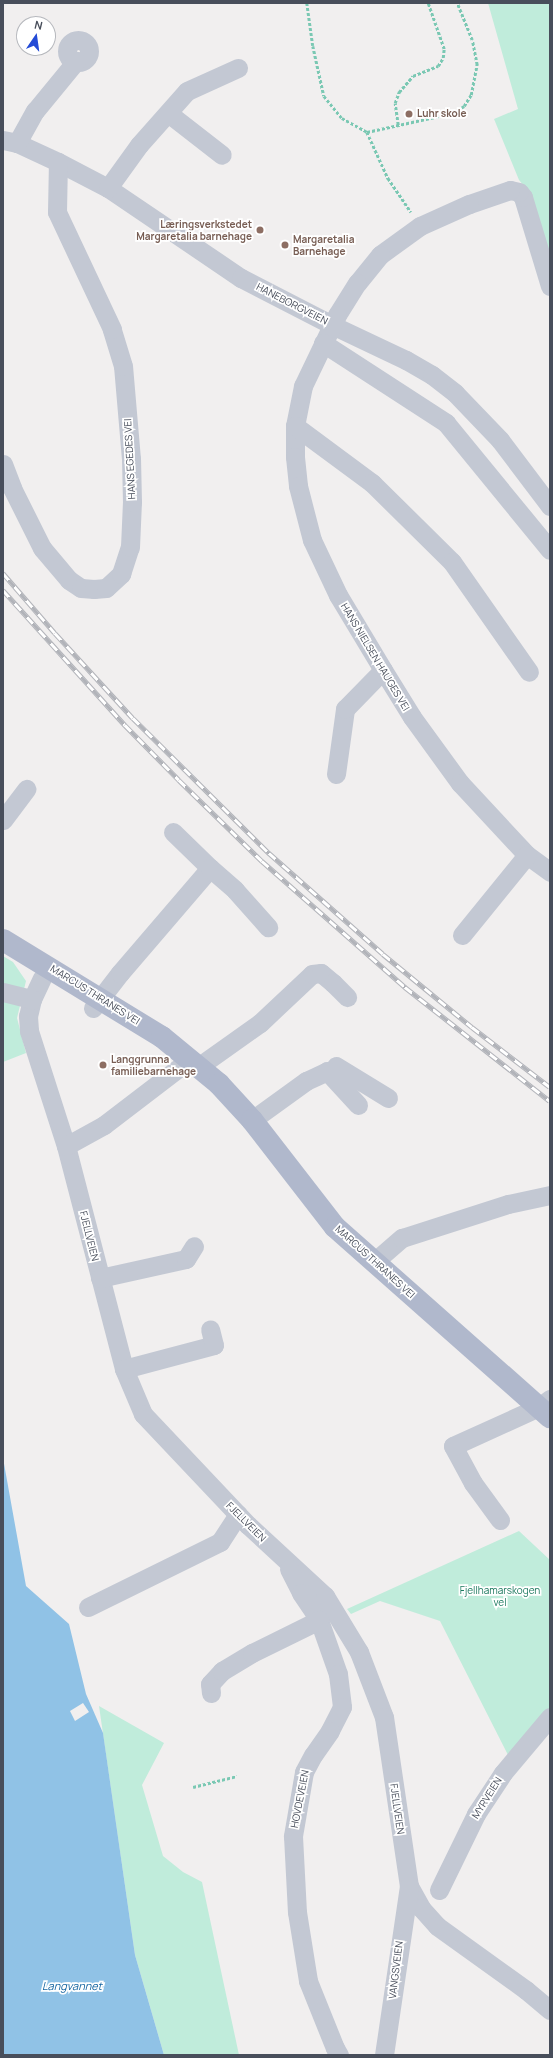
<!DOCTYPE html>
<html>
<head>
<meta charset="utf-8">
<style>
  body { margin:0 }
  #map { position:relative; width:553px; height:2058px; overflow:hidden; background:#f1efef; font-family:Manrope,sans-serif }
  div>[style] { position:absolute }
  .green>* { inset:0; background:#c0ecdb }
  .water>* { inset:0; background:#90c2e6 }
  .pier>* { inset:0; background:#f1efef }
  .path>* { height:2.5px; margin-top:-1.25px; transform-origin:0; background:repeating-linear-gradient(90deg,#7ac8b3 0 3px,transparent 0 5px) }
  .minor>* { height:19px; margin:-9.5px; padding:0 9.5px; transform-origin:9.5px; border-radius:9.5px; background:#c3c8d3 }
  .minor>.ring { margin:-9.5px; padding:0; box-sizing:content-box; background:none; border:19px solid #c3c8d3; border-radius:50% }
  .major>* { height:22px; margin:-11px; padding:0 11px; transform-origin:11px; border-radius:11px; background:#b0b8cc }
  .rail>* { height:4.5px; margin-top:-2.25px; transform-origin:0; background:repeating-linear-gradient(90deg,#fff 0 9px,#b1b3b9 0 18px); box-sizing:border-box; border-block:1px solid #b1b3b9 }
  .dots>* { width:11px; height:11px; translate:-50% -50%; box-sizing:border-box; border:2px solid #fff; border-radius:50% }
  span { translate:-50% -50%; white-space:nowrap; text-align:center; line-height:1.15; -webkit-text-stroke:3.5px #fff; paint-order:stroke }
  .education-label { font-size:10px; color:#785e54; font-weight:700 }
  .left { translate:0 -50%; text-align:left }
  .right { translate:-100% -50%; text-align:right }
  .street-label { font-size:10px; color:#484e5b }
  .park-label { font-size:10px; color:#1d795f }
  .water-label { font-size:11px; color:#1565a1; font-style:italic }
  .frame { position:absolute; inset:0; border:4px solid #484e5b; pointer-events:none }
  .north { position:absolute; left:16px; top:16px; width:40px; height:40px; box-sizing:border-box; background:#fff; border:1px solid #b6b8bd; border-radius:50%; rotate:13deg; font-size:11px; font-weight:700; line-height:16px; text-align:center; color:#484e5b }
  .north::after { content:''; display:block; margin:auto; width:14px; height:18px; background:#244bd6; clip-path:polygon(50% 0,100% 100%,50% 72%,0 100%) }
</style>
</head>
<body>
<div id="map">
  <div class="green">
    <i style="clip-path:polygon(488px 3px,550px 3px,550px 276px,530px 193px,519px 180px,494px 119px,518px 109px)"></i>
    <i style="clip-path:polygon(3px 956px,13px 962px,26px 981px,17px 1018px,26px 1053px,3px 1062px)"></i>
    <i style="clip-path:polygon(519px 1531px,550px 1560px,550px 1712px,508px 1755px,440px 1621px,380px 1601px,351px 1614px,347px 1609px)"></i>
    <i style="clip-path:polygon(99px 1706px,164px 1743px,142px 1785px,163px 1856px,183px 1872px,202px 1882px,239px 2055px,164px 2055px,135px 1955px)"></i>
  </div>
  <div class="water">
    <i style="clip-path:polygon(3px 1458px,26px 1586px,69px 1624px,86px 1694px,103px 1733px,135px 1955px,164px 2055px,3px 2055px)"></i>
  </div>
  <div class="pier">
    <i style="clip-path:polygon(83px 1703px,89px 1712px,75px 1721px,70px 1711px)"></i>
  </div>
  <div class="path">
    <i style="left:307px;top:3px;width:43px;rotate:82.1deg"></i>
    <i style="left:313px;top:46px;width:51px;rotate:77.6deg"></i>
    <i style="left:324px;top:96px;width:28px;rotate:51deg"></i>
    <i style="left:342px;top:118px;width:29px;rotate:29deg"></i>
    <i style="left:367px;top:132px;width:51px;rotate:65.5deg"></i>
    <i style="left:388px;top:178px;width:41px;rotate:55.9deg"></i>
    <i style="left:398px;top:125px;width:22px;rotate:-98deg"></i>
    <i style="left:395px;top:103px;width:12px;rotate:-70deg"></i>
    <i style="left:399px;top:92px;width:21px;rotate:-49deg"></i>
    <i style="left:413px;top:76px;width:27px;rotate:-22deg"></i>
    <i style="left:438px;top:66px;width:9px;rotate:-58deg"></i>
    <i style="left:443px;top:58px;width:9px;rotate:-84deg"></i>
    <i style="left:444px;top:49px;width:49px;rotate:-109.2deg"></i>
    <i style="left:367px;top:132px;width:88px;rotate:-12.5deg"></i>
    <i style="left:453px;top:113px;width:13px;rotate:-32deg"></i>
    <i style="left:464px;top:106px;width:13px;rotate:-58deg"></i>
    <i style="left:471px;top:95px;width:31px;rotate:-79deg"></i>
    <i style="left:477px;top:65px;width:25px;rotate:-101deg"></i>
    <i style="left:472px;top:40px;width:40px;rotate:-112deg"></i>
    <i style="left:193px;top:1787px;width:45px;rotate:-14deg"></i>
  </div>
  <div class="minor">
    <i class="ring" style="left:67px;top:40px;width:3px;height:3px"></i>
    <i style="left:168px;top:113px;width:68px;rotate:37.9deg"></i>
    <i style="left:3px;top:140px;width:14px;rotate:12deg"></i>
    <i style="left:17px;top:143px;width:45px;rotate:24.9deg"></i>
    <i style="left:58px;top:162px;width:56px;rotate:27.5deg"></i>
    <i style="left:108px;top:188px;width:161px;rotate:34.1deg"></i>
    <i style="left:241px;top:278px;width:102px;rotate:27.3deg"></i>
    <i style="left:332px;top:325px;width:82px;rotate:25.3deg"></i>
    <i style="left:406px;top:360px;width:30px;rotate:30deg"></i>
    <i style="left:432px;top:375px;width:29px;rotate:38deg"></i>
    <i style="left:455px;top:393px;width:65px;rotate:46.2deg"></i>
    <i style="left:500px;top:440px;width:83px;rotate:52.9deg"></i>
    <i style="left:17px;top:143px;width:37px;rotate:-61deg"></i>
    <i style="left:35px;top:111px;width:65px;rotate:-50.6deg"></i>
    <i style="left:108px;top:188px;width:53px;rotate:-54.2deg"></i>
    <i style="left:139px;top:145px;width:72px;rotate:-48.4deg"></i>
    <i style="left:187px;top:91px;width:56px;rotate:-24.3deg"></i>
    <i style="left:550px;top:286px;width:93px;rotate:-106.9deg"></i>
    <i style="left:523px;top:197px;width:6px;rotate:-129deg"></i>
    <i style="left:519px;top:192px;width:9px;rotate:-167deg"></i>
    <i style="left:510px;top:190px;width:43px;rotate:161.1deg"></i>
    <i style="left:469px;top:204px;width:54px;rotate:155.8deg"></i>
    <i style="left:420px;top:226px;width:49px;rotate:144.1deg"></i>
    <i style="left:380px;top:255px;width:36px;rotate:129deg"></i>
    <i style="left:357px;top:283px;width:38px;rotate:122deg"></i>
    <i style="left:337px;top:315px;width:79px;rotate:115.6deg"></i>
    <i style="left:303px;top:386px;width:41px;rotate:101.3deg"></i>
    <i style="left:295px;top:426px;width:31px;rotate:90deg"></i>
    <i style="left:295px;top:457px;width:29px;rotate:84deg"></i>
    <i style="left:298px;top:486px;width:56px;rotate:75.5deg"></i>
    <i style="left:312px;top:540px;width:61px;rotate:64.7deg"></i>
    <i style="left:338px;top:595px;width:87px;rotate:59deg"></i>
    <i style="left:383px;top:670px;width:55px;rotate:58.3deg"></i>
    <i style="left:412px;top:717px;width:82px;rotate:54deg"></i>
    <i style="left:460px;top:783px;width:98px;rotate:47.1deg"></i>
    <i style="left:527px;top:855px;width:29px;rotate:36deg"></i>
    <i style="left:323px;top:343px;width:147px;rotate:33deg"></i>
    <i style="left:446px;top:423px;width:164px;rotate:50.7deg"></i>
    <i style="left:295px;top:426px;width:96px;rotate:36.5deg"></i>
    <i style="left:372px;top:483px;width:112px;rotate:44.6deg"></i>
    <i style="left:452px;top:562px;width:134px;rotate:55deg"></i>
    <i style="left:3px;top:464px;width:26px;rotate:69deg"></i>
    <i style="left:12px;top:488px;width:67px;rotate:63.4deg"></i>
    <i style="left:42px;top:548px;width:42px;rotate:49.8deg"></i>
    <i style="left:69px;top:580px;width:14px;rotate:34deg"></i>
    <i style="left:81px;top:588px;width:13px;rotate:4deg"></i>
    <i style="left:94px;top:589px;width:12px;rotate:-5deg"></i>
    <i style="left:106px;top:588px;width:21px;rotate:-43deg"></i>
    <i style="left:121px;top:574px;width:28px;rotate:-72deg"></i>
    <i style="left:130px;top:547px;width:45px;rotate:-87.5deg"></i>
    <i style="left:132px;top:502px;width:43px;rotate:-91.3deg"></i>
    <i style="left:131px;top:459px;width:93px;rotate:-94.9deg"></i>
    <i style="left:123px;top:366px;width:39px;rotate:-107deg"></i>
    <i style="left:112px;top:329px;width:129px;rotate:-115.2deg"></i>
    <i style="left:57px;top:212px;width:50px;rotate:-88.9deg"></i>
    <i style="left:336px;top:774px;width:66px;rotate:-82.1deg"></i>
    <i style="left:345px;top:709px;width:54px;rotate:-45.7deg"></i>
    <i style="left:3px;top:820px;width:39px;rotate:-53deg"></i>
    <i style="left:173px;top:832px;width:52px;rotate:44.2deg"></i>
    <i style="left:462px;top:935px;width:103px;rotate:-50.9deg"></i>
    <i style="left:42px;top:978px;width:23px;rotate:115deg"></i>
    <i style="left:32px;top:999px;width:17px;rotate:103deg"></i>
    <i style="left:28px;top:1016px;width:15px;rotate:86deg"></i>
    <i style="left:29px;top:1031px;width:121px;rotate:72.2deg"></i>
    <i style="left:66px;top:1146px;width:230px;rotate:75.4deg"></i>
    <i style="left:124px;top:1369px;width:49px;rotate:67.1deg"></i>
    <i style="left:143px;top:1414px;width:153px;rotate:46.6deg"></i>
    <i style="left:248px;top:1525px;width:105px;rotate:42.7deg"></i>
    <i style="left:325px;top:1596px;width:66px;rotate:58.7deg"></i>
    <i style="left:359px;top:1652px;width:70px;rotate:69deg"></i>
    <i style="left:384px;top:1717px;width:171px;rotate:81.6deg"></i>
    <i style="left:409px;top:1886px;width:25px;rotate:61deg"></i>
    <i style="left:421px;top:1908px;width:24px;rotate:48deg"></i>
    <i style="left:437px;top:1926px;width:110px;rotate:35.7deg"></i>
    <i style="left:526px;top:1990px;width:31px;rotate:40deg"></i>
    <i style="left:3px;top:992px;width:30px;rotate:14deg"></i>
    <i style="left:93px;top:1008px;width:44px;rotate:-52.4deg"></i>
    <i style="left:120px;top:973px;width:138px;rotate:-49.4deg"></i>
    <i style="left:210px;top:868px;width:33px;rotate:41deg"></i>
    <i style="left:235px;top:890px;width:50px;rotate:48.3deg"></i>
    <i style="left:336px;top:1066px;width:61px;rotate:31.6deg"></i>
    <i style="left:198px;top:1067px;width:76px;rotate:-35.4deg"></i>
    <i style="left:260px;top:1023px;width:71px;rotate:-43.3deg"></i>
    <i style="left:312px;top:974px;width:9px;rotate:-6deg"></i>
    <i style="left:321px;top:973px;width:16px;rotate:40deg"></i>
    <i style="left:333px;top:983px;width:20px;rotate:45deg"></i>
    <i style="left:252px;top:1120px;width:67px;rotate:-35.8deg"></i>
    <i style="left:306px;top:1081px;width:23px;rotate:-25deg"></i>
    <i style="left:327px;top:1071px;width:46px;rotate:47.6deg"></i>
    <i style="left:66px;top:1146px;width:43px;rotate:-28.9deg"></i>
    <i style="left:104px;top:1125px;width:107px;rotate:-37.4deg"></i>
    <i style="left:374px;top:1262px;width:37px;rotate:-41deg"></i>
    <i style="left:402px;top:1238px;width:111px;rotate:-17.8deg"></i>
    <i style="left:508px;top:1204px;width:43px;rotate:-12.1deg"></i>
    <i style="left:100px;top:1278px;width:88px;rotate:-12.5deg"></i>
    <i style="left:186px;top:1259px;width:15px;rotate:-58deg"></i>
    <i style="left:124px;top:1369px;width:93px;rotate:-14.9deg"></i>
    <i style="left:214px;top:1345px;width:16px;rotate:-104deg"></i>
    <i style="left:500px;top:1520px;width:46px;rotate:-126.1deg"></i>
    <i style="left:473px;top:1483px;width:42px;rotate:-118.4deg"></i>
    <i style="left:453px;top:1446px;width:94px;rotate:-24.4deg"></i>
    <i style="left:539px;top:1407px;width:14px;rotate:-36deg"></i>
    <i style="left:289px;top:1569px;width:27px;rotate:63deg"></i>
    <i style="left:301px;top:1593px;width:32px;rotate:56deg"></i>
    <i style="left:319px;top:1620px;width:57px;rotate:70.6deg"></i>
    <i style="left:338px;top:1674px;width:33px;rotate:83deg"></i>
    <i style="left:342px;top:1707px;width:27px;rotate:117deg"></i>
    <i style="left:330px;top:1731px;width:29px;rotate:125deg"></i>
    <i style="left:313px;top:1755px;width:19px;rotate:118deg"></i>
    <i style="left:304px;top:1772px;width:65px;rotate:99.8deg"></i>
    <i style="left:293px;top:1836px;width:76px;rotate:87deg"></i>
    <i style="left:297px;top:1912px;width:70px;rotate:80.9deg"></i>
    <i style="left:308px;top:1981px;width:72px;rotate:68.1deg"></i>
    <i style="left:335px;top:2048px;width:8px;rotate:60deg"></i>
    <i style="left:88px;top:1607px;width:147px;rotate:-26.2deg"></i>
    <i style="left:220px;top:1542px;width:33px;rotate:-57deg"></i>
    <i style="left:211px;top:1693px;width:9px;rotate:-96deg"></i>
    <i style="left:210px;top:1684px;width:18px;rotate:-47deg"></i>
    <i style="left:222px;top:1671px;width:35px;rotate:-31deg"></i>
    <i style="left:252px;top:1653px;width:75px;rotate:-26.2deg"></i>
    <i style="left:439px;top:1890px;width:85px;rotate:-64deg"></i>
    <i style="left:476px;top:1814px;width:49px;rotate:-56.6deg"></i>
    <i style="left:503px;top:1773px;width:73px;rotate:-50deg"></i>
    <i style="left:384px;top:2055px;width:171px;rotate:-81.6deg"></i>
  </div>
  <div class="major">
    <i style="left:3px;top:940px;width:186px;rotate:31.4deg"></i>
    <i style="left:162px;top:1037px;width:74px;rotate:39.5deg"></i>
    <i style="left:219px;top:1084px;width:49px;rotate:47.5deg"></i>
    <i style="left:252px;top:1120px;width:135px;rotate:52.2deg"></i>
    <i style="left:335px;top:1227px;width:287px;rotate:41.5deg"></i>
  </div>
  <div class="rail">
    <i style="left:3px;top:573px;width:79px;rotate:49.1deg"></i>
    <i style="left:55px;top:633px;width:115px;rotate:47.5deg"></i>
    <i style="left:133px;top:718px;width:192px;rotate:44.8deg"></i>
    <i style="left:269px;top:853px;width:152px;rotate:41.5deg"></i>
    <i style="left:383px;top:954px;width:115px;rotate:39.4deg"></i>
    <i style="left:472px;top:1027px;width:98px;rotate:37.6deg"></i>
    <i style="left:3px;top:590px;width:182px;rotate:47.9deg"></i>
    <i style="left:125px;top:725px;width:77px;rotate:45.5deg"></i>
    <i style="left:179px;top:780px;width:116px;rotate:44.3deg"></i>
    <i style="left:262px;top:861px;width:191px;rotate:41.4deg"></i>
    <i style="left:405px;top:987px;width:184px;rotate:38.2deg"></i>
  </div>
  <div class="dots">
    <i style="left:409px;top:114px;background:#8d6e63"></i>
    <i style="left:260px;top:230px;background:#8d6e63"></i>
    <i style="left:285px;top:245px;background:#8d6e63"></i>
    <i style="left:103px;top:1065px;background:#8d6e63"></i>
  </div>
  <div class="education-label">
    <span class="left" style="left:417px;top:114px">Luhr skole</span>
    <span class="right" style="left:252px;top:230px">Læringsverkstedet<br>Margaretalia barnehage</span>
    <span class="left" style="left:293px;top:245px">Margaretalia<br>Barnehage</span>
    <span class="left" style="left:111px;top:1065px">Langgrunna<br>familiebarnehage</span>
  </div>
  <div class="street-label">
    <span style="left:292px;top:304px;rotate:27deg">HANEBORGVEIEN</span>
    <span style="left:130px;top:459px;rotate:-93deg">HANS EGEDES VEI</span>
    <span style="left:375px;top:657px;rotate:59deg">HANS NIELSEN HAUGES VEI</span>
    <span style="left:95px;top:995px;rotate:32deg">MARCUS THRANES VEI</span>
    <span style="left:89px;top:1236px;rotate:76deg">FJELLVEIEN</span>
    <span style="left:375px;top:1262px;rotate:42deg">MARCUS THRANES VEI</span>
    <span style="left:246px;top:1522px;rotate:45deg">FJELLVEIEN</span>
    <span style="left:487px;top:1798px;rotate:-58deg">MYRVEIEN</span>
    <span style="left:300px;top:1799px;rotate:-79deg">HOVDEVEIEN</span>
    <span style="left:397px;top:1809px;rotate:82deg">FJELLVEIEN</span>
    <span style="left:396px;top:1970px;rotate:-83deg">VANGSVEIEN</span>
  </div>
  <div class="park-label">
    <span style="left:500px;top:1596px">Fjellhamarskogen<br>vel</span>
  </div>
  <div class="water-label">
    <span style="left:72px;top:1986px">Langvannet</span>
  </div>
  <div class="frame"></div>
  <div class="north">N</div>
</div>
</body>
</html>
